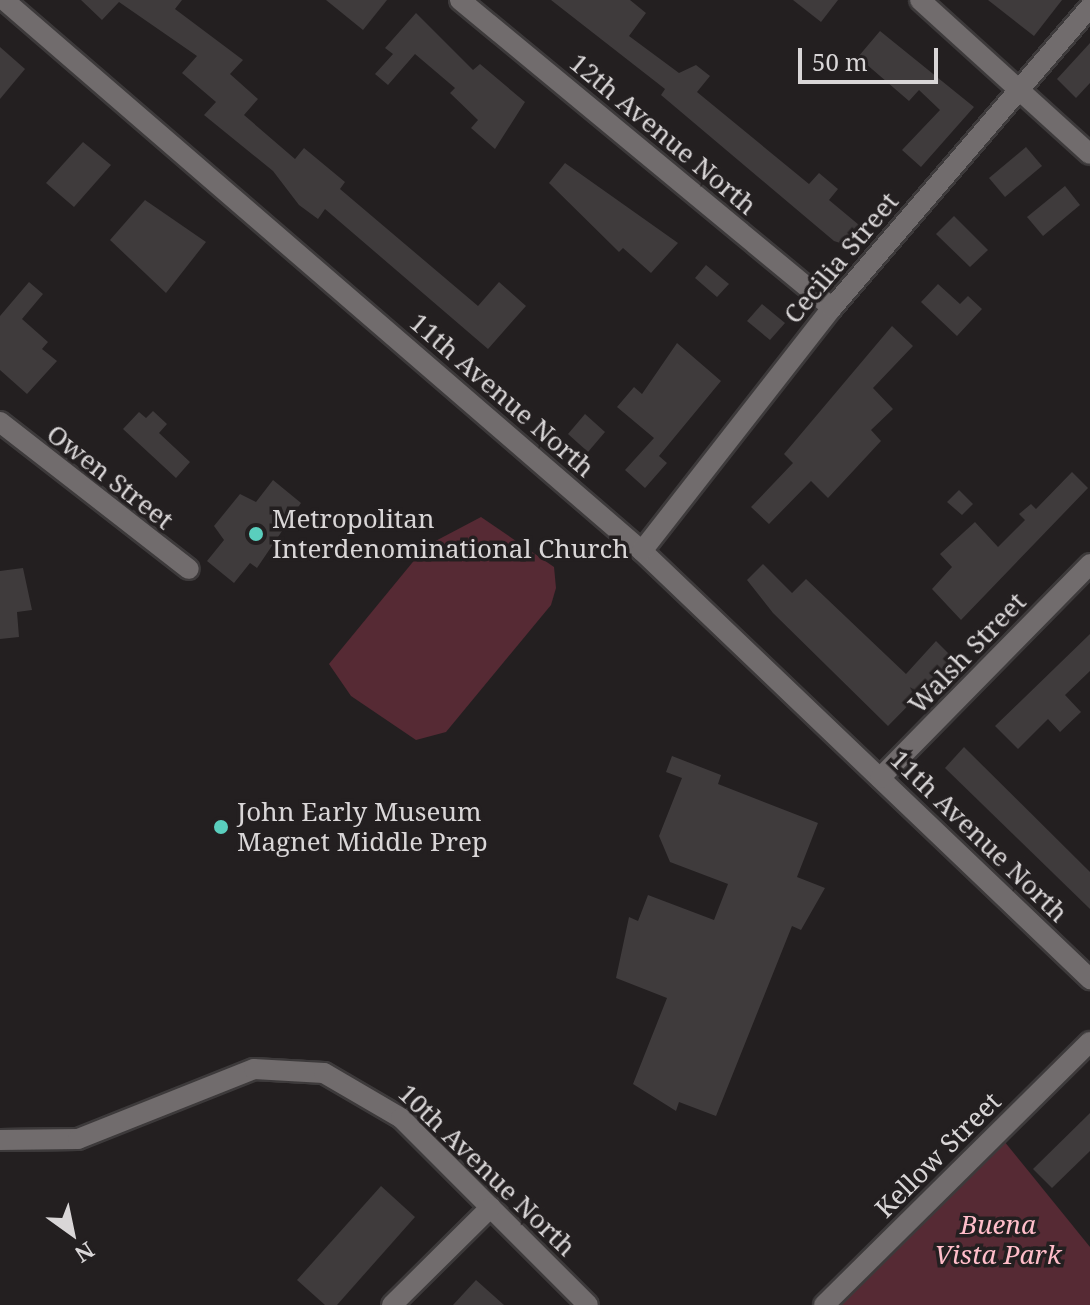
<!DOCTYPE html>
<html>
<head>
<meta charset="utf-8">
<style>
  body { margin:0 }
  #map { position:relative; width:1090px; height:1305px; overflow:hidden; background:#231f20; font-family:"Noto Serif",serif }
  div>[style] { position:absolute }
  .green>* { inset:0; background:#562a34 }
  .building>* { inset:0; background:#3f3b3c }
  .roads { filter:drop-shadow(2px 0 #3d3a3b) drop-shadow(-2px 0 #3d3a3b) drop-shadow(0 2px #3d3a3b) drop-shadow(0 -2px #3d3a3b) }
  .minor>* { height:20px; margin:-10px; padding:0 10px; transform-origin:10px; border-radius:10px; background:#716c6d }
  .dots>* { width:22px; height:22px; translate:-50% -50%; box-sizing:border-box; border:4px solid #231f20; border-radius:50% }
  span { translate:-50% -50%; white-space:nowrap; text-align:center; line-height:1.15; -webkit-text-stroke:7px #231f20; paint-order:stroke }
  .street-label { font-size:26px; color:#d9d6d7 }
  .poi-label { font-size:26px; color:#d9d6d7 }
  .left { translate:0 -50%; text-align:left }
  .park-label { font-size:26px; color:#ffbdc9; font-style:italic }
  .north { position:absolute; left:32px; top:1193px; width:80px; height:80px; -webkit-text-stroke:6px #231f20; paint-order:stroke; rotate:147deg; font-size:22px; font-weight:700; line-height:32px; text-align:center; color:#d9d6d7 }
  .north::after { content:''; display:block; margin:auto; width:28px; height:36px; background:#d9d6d7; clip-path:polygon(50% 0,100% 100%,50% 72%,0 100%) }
  .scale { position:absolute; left:798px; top:48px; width:140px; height:36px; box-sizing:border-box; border:4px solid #d9d6d7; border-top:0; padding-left:10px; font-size:24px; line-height:28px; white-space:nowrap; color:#d9d6d7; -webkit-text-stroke:6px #231f20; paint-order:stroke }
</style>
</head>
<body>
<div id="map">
  <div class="green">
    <i style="clip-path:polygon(481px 517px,554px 567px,556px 588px,551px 605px,446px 732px,416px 740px,351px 696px,329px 664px,426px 546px)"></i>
    <i style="clip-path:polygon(1004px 1141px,1090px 1247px,1090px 1305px,837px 1305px)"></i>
  </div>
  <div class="building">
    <i style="clip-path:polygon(81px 0,182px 0,175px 9px,243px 60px,230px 74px,258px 99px,244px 115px,295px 159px,304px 148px,345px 182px,340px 189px,478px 306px,499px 282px,526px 306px,488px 349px,325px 209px,318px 219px,299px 205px,273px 171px,204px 115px,216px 102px,182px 73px,197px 56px,119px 2px,102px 20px)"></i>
    <i style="clip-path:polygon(326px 0,387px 0,363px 30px)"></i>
    <i style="clip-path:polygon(551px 0,630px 0,646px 13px,629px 36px,679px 73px,696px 65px,710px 76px,697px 92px,809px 184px,819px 173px,838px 189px,829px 200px,859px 225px,843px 244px,834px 241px,661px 95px,665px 89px)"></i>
    <i style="clip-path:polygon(793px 0,838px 0,821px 22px)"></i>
    <i style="clip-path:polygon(988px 0,1062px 0,1034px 36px)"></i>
    <i style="clip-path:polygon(416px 13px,473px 70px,480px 64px,525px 102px,495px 149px,471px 128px,478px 120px,450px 93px,455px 88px,415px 54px,388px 85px,375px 74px,393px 54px,385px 48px)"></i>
    <i style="clip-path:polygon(880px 31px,974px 107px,921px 167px,902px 150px,940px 110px,919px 90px,909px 101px,858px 57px)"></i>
    <i style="clip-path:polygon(1090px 43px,1090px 83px,1076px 98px,1057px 79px)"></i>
    <i style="clip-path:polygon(0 47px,25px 69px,0 99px)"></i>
    <i style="clip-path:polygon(83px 142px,111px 165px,74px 207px,46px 183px)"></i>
    <i style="clip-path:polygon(1026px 147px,1042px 166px,1005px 197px,989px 178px)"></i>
    <i style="clip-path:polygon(565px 163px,678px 243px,651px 273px,623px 248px,619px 252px,549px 183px)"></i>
    <i style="clip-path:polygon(1065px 186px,1080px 205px,1043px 236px,1027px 217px)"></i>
    <i style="clip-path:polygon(145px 200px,206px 242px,166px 293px,110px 240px)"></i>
    <i style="clip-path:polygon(954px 216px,988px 250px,970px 267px,936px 234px)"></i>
    <i style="clip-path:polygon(706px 265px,729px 284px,717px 297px,695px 278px)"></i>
    <i style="clip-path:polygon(29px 282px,43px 294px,22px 319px,48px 342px,42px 349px,57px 361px,27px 394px,0 370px,0 316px)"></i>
    <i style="clip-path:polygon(938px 284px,960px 304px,968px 296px,982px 309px,957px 336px,921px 302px)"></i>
    <i style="clip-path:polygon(762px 304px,785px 323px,770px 340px,747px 321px)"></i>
    <i style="clip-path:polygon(892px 326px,913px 346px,873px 388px,893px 409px,871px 430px,881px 441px,828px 498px,811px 481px,769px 524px,751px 507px,793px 463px,784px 454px)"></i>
    <i style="clip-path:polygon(677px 343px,721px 381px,659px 456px,667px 463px,645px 488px,625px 470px,654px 438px,617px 407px,634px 387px,642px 394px)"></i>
    <i style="clip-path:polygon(153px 411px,167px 424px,159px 433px,190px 462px,176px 478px,123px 429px,139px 412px,146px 418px)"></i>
    <i style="clip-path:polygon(585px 414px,605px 432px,588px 452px,568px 434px)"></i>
    <i style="clip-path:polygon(1072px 472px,1088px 488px,961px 620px,932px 589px,952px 567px,940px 554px,975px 522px,998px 547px,1025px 520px,1019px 514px,1031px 504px,1036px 509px)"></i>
    <i style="clip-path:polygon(273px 480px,301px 503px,257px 568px,250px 563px,234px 583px,207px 561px,224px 540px,214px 526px,240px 494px,256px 502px)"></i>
    <i style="clip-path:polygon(959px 490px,973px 504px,962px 515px,947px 502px)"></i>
    <i style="clip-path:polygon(763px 564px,792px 593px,806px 579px,906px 674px,936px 641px,954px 659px,888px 726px,773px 613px,747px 580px)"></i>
    <i style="clip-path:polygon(23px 568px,32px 610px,17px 612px,19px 637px,0 639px,0 571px)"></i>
    <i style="clip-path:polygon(1090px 634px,1090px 671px,1065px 695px,1081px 712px,1060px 732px,1048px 719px,1018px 749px,995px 726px)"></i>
    <i style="clip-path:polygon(964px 747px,1090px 872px,1090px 909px,945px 768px)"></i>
    <i style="clip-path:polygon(672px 756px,721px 775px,718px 784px,818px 823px,797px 877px,825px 888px,801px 930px,792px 926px,716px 1116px,679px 1102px,676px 1111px,633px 1084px,667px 998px,616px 978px,629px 917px,638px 921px,648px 895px,714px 920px,728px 884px,670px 862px,659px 836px,682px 778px,666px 772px)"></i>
    <i style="clip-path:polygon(1090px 1113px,1090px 1151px,1052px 1188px,1033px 1169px)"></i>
    <i style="clip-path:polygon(381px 1186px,415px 1217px,337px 1305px,325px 1305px,297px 1280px)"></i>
    <i style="clip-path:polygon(476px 1280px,504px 1305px,453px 1305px)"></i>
  </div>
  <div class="roads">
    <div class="minor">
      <i style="left:4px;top:0;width:843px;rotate:40.82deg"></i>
      <i style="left:642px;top:551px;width:620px;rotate:43.69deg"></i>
      <i style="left:460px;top:0;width:483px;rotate:39.6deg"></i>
      <i style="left:920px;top:0;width:229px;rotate:42.2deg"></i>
      <i style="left:0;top:422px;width:239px;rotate:37.9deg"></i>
      <i style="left:642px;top:551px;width:308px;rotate:-52deg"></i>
      <i style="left:832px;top:308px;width:396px;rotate:-49.4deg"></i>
      <i style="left:880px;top:778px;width:300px;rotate:-45.5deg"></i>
      <i style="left:0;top:1140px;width:78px;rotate:-0.7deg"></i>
      <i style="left:78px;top:1139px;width:189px;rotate:-21.7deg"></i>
      <i style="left:254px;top:1069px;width:70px;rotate:3.3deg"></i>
      <i style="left:324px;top:1073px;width:89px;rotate:30.3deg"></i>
      <i style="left:401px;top:1118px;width:264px;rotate:45deg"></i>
      <i style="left:392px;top:1305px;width:139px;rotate:-44.7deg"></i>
      <i style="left:824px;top:1305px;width:374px;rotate:-44.7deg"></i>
    </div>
  </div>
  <div class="dots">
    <i style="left:256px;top:534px;background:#5acebd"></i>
    <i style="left:221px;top:827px;background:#5acebd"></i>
  </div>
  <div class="street-label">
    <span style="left:663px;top:134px;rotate:40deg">12th Avenue North</span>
    <span style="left:841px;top:258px;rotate:-50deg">Cecilia Street</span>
    <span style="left:502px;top:395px;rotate:41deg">11th Avenue North</span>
    <span style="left:110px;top:477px;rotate:38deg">Owen Street</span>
    <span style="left:967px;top:653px;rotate:-46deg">Walsh Street</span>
    <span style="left:979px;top:836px;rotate:44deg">11th Avenue North</span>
    <span style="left:938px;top:1155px;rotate:-45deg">Kellow Street</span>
    <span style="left:487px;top:1170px;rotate:44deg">10th Avenue North</span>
  </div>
  <div class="poi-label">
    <span class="left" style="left:272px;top:534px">Metropolitan<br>Interdenominational Church</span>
    <span class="left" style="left:237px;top:827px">John Early Museum<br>Magnet Middle Prep</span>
  </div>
  <div class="park-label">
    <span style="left:998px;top:1240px">Buena<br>Vista Park</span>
  </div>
  <div class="north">N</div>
  <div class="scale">50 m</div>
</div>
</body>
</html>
